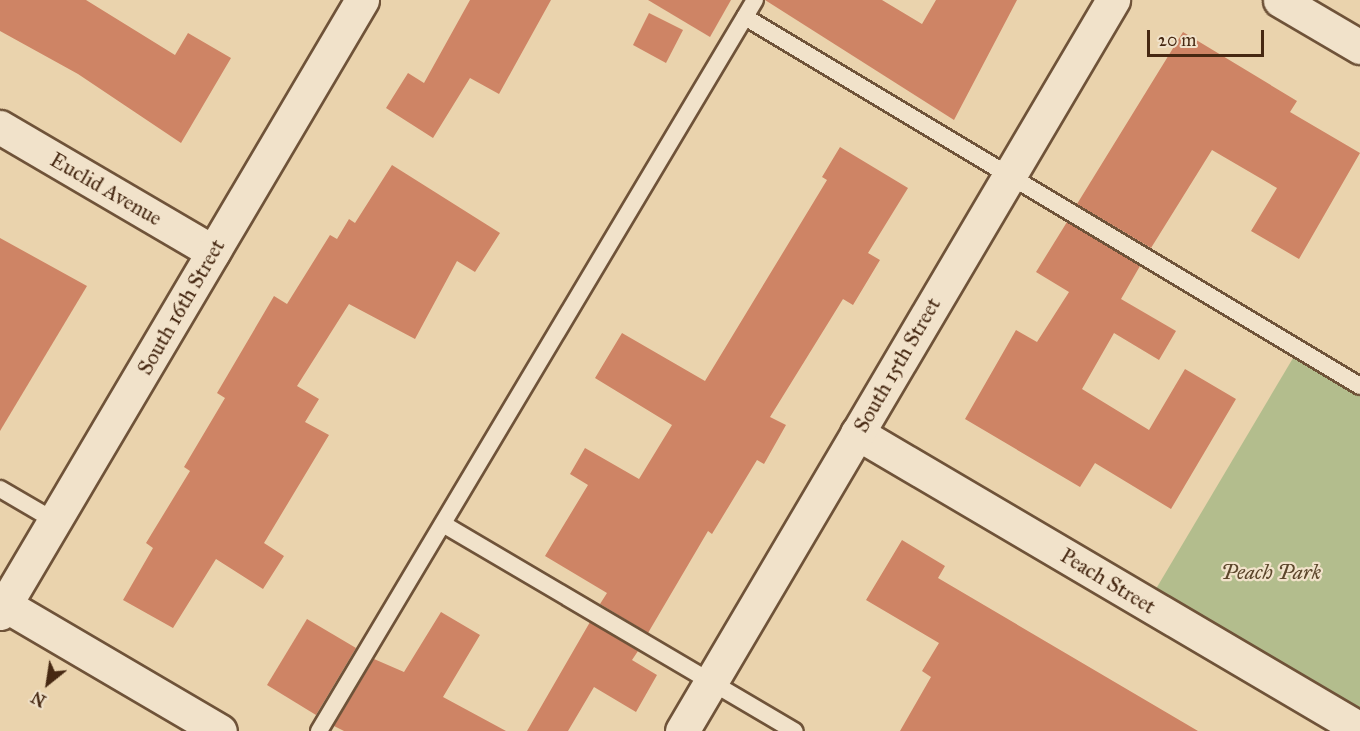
<!DOCTYPE html>
<html>
<head>
<meta charset="utf-8">
<style>
  body { margin:0 }
  #map { position:relative; width:1360px; height:731px; overflow:hidden; background:#ead3ad; font-family:"IM FELL Great Primer",serif }
  div>[style] { position:absolute }
  .green>* { inset:0; background:#b3bd8d }
  .building>* { inset:0; background:#ce8465 }
  .roads { filter:drop-shadow(2px 0 #6f5339) drop-shadow(-2px 0 #6f5339) drop-shadow(0 2px #6f5339) drop-shadow(0 -2px #6f5339) }
  .service>* { height:16px; margin:-8px; padding:0 8px; transform-origin:8px; border-radius:8px; background:#f1e2ca }
  .minor>* { height:33px; margin:-16.5px; padding:0 16.5px; transform-origin:16.5px; border-radius:16.5px; background:#f1e2ca }
  .secondary>* { height:33px; margin:-16.5px; padding:0 16.5px; transform-origin:16.5px; border-radius:16.5px; background:#f1e2ca }
  span { translate:-50% -50%; white-space:nowrap; text-align:center; line-height:1.15; -webkit-text-stroke:4.5px #f1e2ca; paint-order:stroke }
  .street-label { font-size:21px; color:#462812 }
  .park-label { font-size:21px; color:#5c462b; font-style:italic }
  .north { position:absolute; left:18px; top:653px; width:60px; height:60px; -webkit-text-stroke:4px #f1e2ca; paint-order:stroke; rotate:210deg; font-size:16px; font-weight:700; line-height:24px; text-align:center; color:#462812 }
  .north::after { content:''; display:block; margin:auto; width:21px; height:27px; background:#462812; clip-path:polygon(50% 0,100% 100%,50% 72%,0 100%) }
  .scale { position:absolute; left:1147px; top:30px; width:117px; height:27px; box-sizing:border-box; border:3px solid #462812; border-top:0; padding-left:8px; font-size:18px; line-height:21px; white-space:nowrap; color:#462812; -webkit-text-stroke:4px #f1e2ca; paint-order:stroke }
</style>
</head>
<body>
<div id="map">
  <div class="green">
    <i style="clip-path:polygon(1299px 348px,1360px 386px,1360px 729px,1147px 604px)"></i>
  </div>
  <div class="building">
    <i style="clip-path:polygon(0 0,86px 0,175px 55px,188px 33px,231px 58px,181px 143px,78px 74px,0 31px)"></i>
    <i style="clip-path:polygon(470px 0,551px 0,499px 94px,470px 78px,433px 138px,386px 108px,408px 73px,424px 83px)"></i>
    <i style="clip-path:polygon(648px 0,731px 0,710px 37px)"></i>
    <i style="clip-path:polygon(765px 0,882px 0,922px 24px,936px 0,1017px 0,954px 120px)"></i>
    <i style="clip-path:polygon(649px 13px,683px 30px,666px 63px,633px 45px)"></i>
    <i style="clip-path:polygon(1183px 32px,1297px 101px,1290px 112px,1360px 153px,1299px 259px,1251px 231px,1277px 188px,1212px 150px,1151px 248px,1077px 204px)"></i>
    <i style="clip-path:polygon(840px 147px,908px 188px,868px 253px,880px 260px,853px 305px,843px 299px,770px 417px,786px 425px,764px 464px,757px 460px,712px 534px,708px 531px,648px 633px,600px 604px,607px 593px,545px 556px,588px 485px,570px 474px,585px 448px,639px 479px,672px 425px,595px 378px,622px 333px,705px 381px,827px 180px,822px 177px)"></i>
    <i style="clip-path:polygon(392px 165px,500px 233px,475px 272px,457px 261px,415px 339px,349px 304px,297px 386px,319px 399px,305px 422px,329px 435px,264px 543px,284px 556px,263px 589px,216px 559px,173px 628px,123px 600px,153px 548px,146px 543px,190px 471px,184px 467px,225px 398px,217px 393px,274px 296px,287px 304px,330px 235px,337px 239px,349px 219px,355px 223px)"></i>
    <i style="clip-path:polygon(1067px 222px,1140px 266px,1121px 299px,1176px 331px,1159px 360px,1114px 333px,1082px 389px,1149px 430px,1185px 369px,1236px 399px,1171px 509px,1095px 463px,1080px 487px,965px 419px,1016px 330px,1037px 342px,1069px 292px,1036px 272px)"></i>
    <i style="clip-path:polygon(0 238px,87px 286px,0 431px)"></i>
    <i style="clip-path:polygon(902px 540px,945px 566px,938px 578px,1198px 731px,900px 731px,931px 677px,922px 671px,939px 643px,866px 600px)"></i>
    <i style="clip-path:polygon(441px 612px,480px 635px,443px 697px,506px 731px,344px 731px,334px 726px,374px 659px,404px 672px)"></i>
    <i style="clip-path:polygon(307px 619px,356px 648px,316px 715px,267px 685px)"></i>
    <i style="clip-path:polygon(590px 622px,638px 651px,632px 660px,657px 675px,636px 712px,594px 687px,568px 731px,527px 731px)"></i>
  </div>
  <div class="roads">
    <div class="service">
      <i style="left:745px;top:17px;width:717px;rotate:30.96deg"></i>
      <i style="left:0;top:489px;width:64px;rotate:30.2deg"></i>
      <i style="left:443px;top:524px;width:408px;rotate:30.5deg"></i>
      <i style="left:319px;top:731px;width:851px;rotate:-59.19deg"></i>
    </div>
    <div class="minor">
      <i style="left:1280px;top:0;width:93px;rotate:30.4deg"></i>
      <i style="left:0;top:127px;width:247px;rotate:30.4deg"></i>
      <i style="left:857px;top:433px;width:584px;rotate:30.48deg"></i>
      <i style="left:5px;top:605px;width:249px;rotate:30.4deg"></i>
      <i style="left:682px;top:731px;width:849px;rotate:-59.48deg"></i>
    </div>
    <div class="secondary">
      <i style="left:0;top:613px;width:712px;rotate:-59.44deg"></i>
    </div>
  </div>
  <div class="street-label">
    <span style="left:106px;top:189px;rotate:30deg">Euclid Avenue</span>
    <span style="left:181px;top:307px;rotate:-60deg">South 16th Street</span>
    <span style="left:897px;top:365px;rotate:-60deg">South 15th Street</span>
    <span style="left:1108px;top:581px;rotate:31deg">Peach Street</span>
  </div>
  <div class="park-label">
    <span style="left:1271px;top:572px">Peach Park</span>
  </div>
  <div class="north">N</div>
  <div class="scale">20 m</div>
</div>
</body>
</html>
